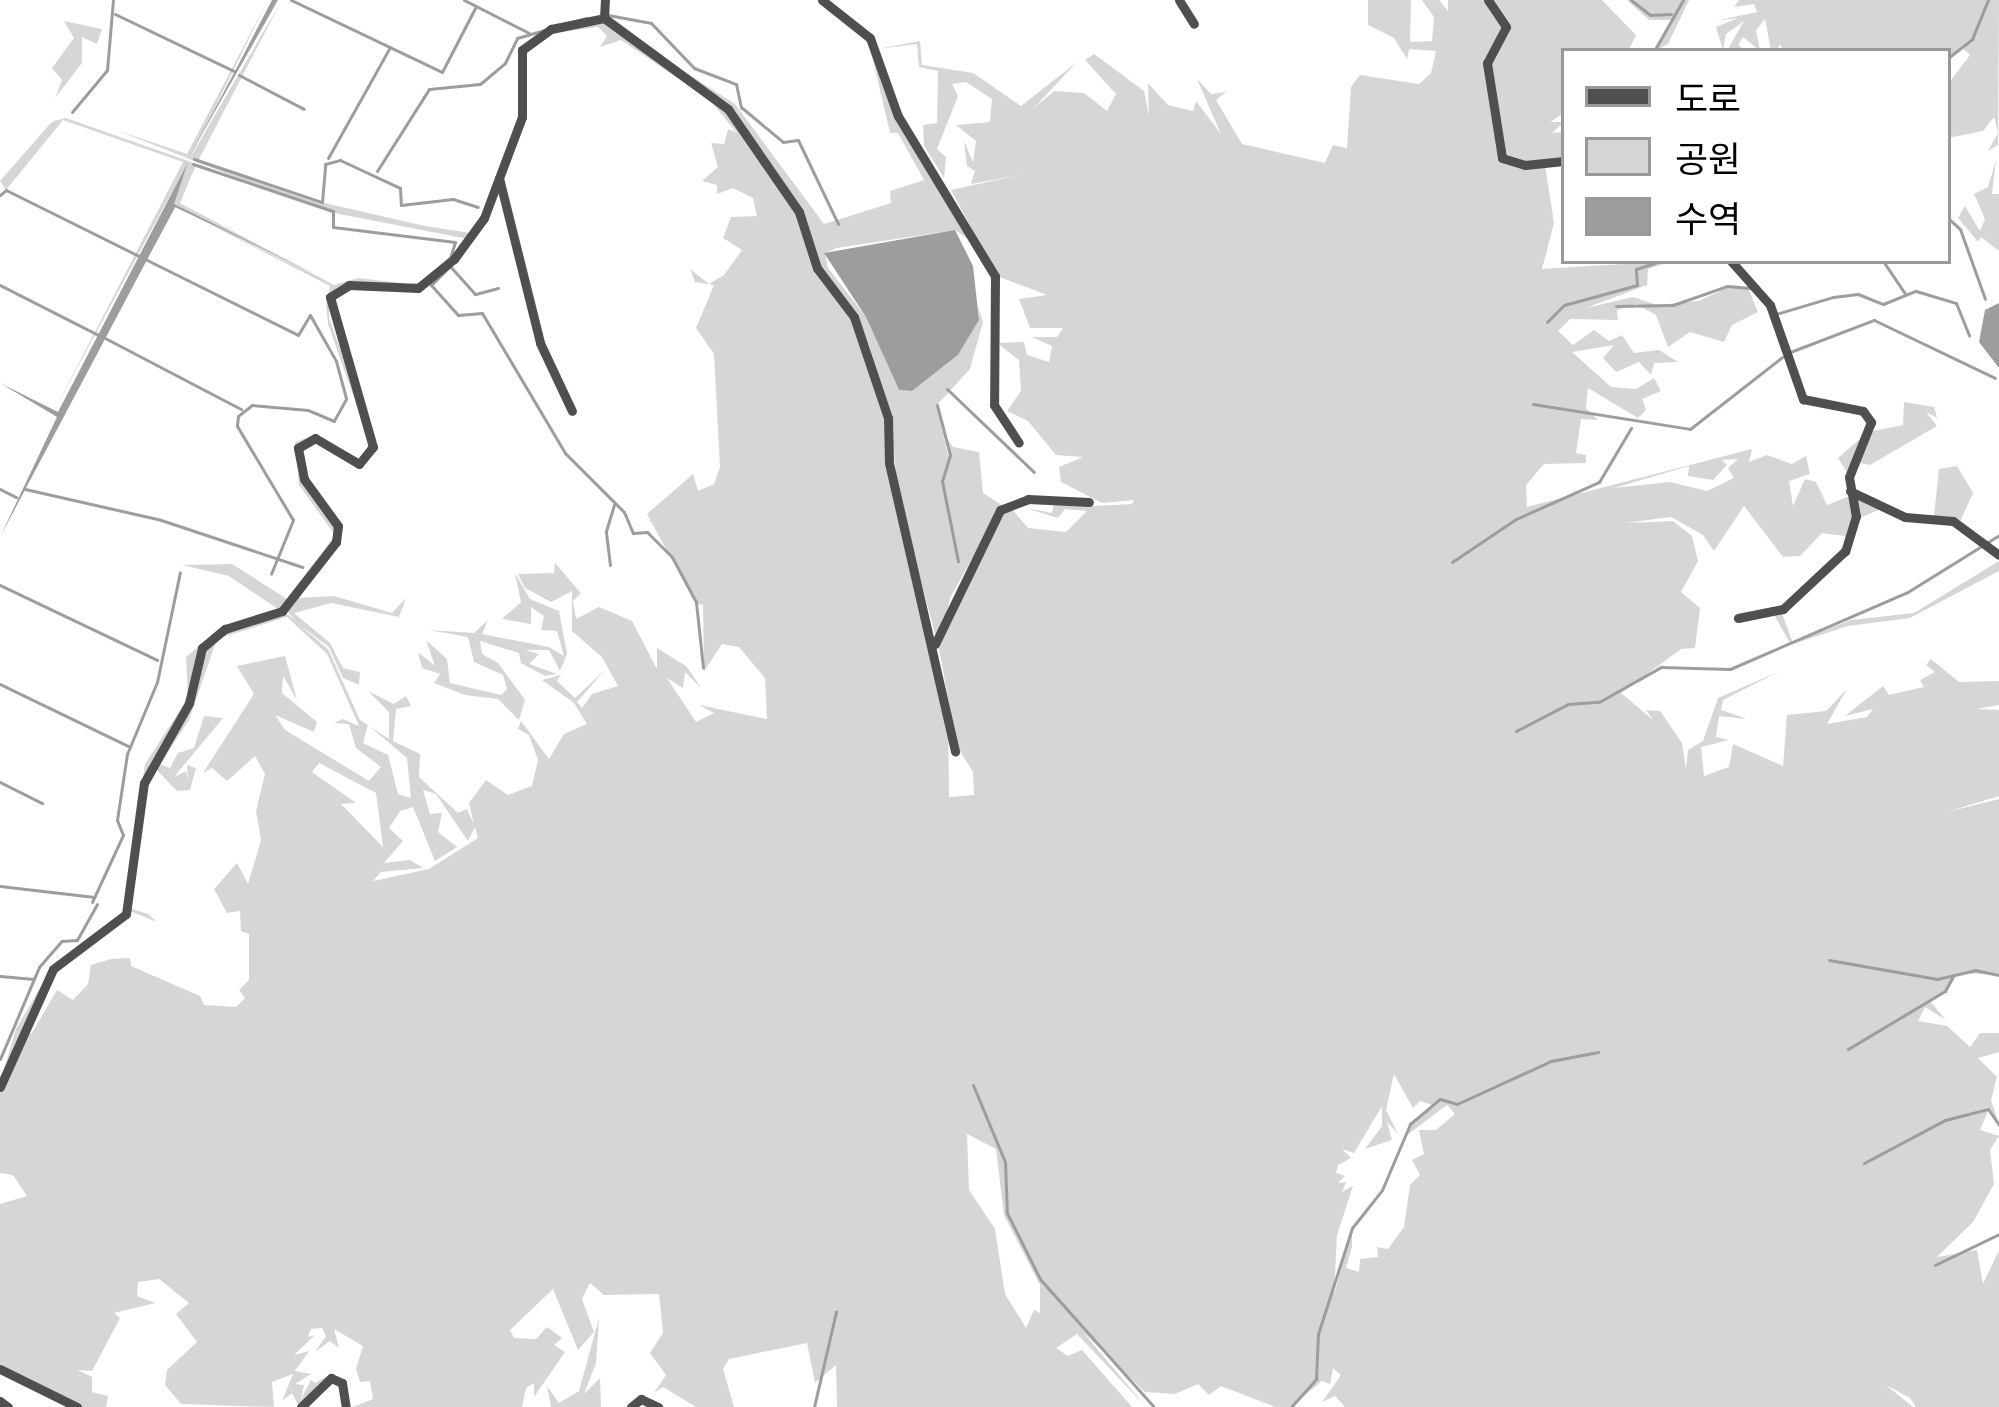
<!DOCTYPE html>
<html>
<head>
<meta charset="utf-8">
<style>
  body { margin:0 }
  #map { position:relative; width:1999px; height:1407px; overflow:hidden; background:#fff; font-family:"PT Sans Narrow","Noto Sans KR",sans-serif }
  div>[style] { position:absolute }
  .green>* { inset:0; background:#d6d6d6 }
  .water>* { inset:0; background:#9d9d9d }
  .stream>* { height:3px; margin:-1.5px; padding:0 1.5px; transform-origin:1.5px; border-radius:1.5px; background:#9d9d9d }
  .minor>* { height:9px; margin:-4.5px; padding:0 4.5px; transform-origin:4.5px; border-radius:4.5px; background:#4f4f4f }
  span { translate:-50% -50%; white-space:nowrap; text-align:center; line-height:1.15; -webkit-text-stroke:10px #fff; paint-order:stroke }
  .legend { position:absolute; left:1561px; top:48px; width:390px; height:216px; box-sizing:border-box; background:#fff; border:3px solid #999; margin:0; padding:15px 21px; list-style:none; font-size:36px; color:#000 }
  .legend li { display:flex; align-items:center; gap:24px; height:60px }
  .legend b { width:60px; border:3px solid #999 }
</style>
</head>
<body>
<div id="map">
  <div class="green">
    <i style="clip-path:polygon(evenodd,268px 0,190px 158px,282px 0,198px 161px,307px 199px,425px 226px,471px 233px,483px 215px,468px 242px,426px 283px,349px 284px,329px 297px,329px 318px,364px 414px,372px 447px,368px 460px,359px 463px,351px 460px,315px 437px,297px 448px,303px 480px,337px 526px,335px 541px,281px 610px,269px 617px,225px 628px,200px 647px,188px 702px,143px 783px,125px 913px,113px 926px,52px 969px,0 1083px,16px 1029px,51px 969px,124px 911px,145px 764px,188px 698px,186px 657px,219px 629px,278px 609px,229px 576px,182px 565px,232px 564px,287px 599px,335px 535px,299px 485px,295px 442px,315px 435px,359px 461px,370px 443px,328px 324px,326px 304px,330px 286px,176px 207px,103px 337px,175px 207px,317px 276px,173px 204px,188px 162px,54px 411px,183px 162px,63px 120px,6px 190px,0 181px,49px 125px,54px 121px,66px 118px,248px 182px,116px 130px,187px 154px,268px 0,196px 165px,334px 213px,468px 239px,419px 285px,358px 278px,334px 285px,180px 203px,196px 165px)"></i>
    <i style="clip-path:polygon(607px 0,611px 25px,735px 104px,824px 224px,891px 203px,890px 191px,924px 180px,898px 133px,890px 133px,868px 39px,816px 0,870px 38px,894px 113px,955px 202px,968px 239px,955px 230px,837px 248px,825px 253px,828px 268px,866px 317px,899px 390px,912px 391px,958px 355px,979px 320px,978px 306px,983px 322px,970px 369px,937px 405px,949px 461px,946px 437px,953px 447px,979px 452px,983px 493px,1002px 505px,950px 598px,942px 635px,935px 634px,898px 494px,891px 423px,869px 345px,820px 267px,800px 210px,727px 106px,607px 24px)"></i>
    <i style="clip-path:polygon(evenodd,1368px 0,1411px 0,1410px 42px,1432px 41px,1434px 17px,1422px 0,1439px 0,1448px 11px,1448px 0,1602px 0,1636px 35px,1628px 51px,1564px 51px,1564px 113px,1550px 122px,1564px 122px,1552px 133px,1564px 132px,1564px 161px,1545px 165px,1554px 223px,1542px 269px,1673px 261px,1648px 269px,1647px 285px,1586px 308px,1633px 297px,1657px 305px,1699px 301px,1733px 285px,1748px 288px,1758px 312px,1732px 325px,1724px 342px,1690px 332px,1668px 347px,1656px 315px,1636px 304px,1617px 310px,1618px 320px,1570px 319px,1558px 331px,1573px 345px,1594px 330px,1609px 341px,1622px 335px,1634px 353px,1659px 350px,1678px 362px,1654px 363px,1651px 375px,1639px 362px,1616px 372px,1603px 358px,1614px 345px,1572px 352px,1611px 387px,1636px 389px,1654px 378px,1661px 391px,1642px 399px,1646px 410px,1638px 418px,1588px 388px,1586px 408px,1598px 420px,1581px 419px,1576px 453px,1586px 455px,1586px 463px,1544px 464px,1526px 485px,1527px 507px,1752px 449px,1749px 462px,1767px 455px,1792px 464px,1806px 456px,1810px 474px,1789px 481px,1793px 506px,1805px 479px,1816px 482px,1827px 505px,1852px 495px,1883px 508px,1855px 520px,1847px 544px,1845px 536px,1822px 533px,1800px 556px,1783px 557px,1744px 506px,1714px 551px,1703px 535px,1671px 517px,1625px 523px,1673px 521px,1692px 536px,1698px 561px,1681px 592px,1700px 608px,1695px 648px,1681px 649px,1621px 693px,1653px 720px,1646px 710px,1660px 711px,1682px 743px,1686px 769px,1688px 750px,1703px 741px,1718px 698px,1782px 670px,1723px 700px,1721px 710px,1747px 719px,1719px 716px,1716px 737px,1729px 740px,1701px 747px,1704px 776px,1729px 767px,1733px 744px,1783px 766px,1787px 715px,1826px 711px,1847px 689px,1827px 724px,1867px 717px,1873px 709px,1845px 716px,1883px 686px,1889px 695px,1924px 687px,1920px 680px,1935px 672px,1926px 665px,1931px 659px,1959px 682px,1999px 681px,1999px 705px,1977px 709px,1999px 710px,1999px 796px,1947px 812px,1999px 799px,1999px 975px,1958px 973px,1946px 993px,1929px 1000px,1946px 1020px,1925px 1007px,1918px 1021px,1947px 1026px,1970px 1047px,1980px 1033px,1999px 1033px,1999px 1052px,1978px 1058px,1997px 1077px,1991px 1100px,1999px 1124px,1989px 1109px,1980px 1130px,1999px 1136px,1990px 1150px,1994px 1184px,1973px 1222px,1937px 1257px,1977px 1250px,1983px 1284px,1999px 1250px,1999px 1407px,1916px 1407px,1910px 1398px,1886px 1385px,1913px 1407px,1345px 1407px,1335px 1396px,1322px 1402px,1341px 1375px,1333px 1368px,1330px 1384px,1322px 1381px,1291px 1407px,1275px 1407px,1221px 1386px,1209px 1395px,1198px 1384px,1175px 1394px,1145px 1392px,1083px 1332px,1146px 1407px,1077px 1334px,1056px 1348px,1068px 1356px,1082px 1350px,1132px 1407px,837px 1407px,836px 1365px,815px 1383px,807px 1343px,729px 1359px,723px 1369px,734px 1407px,696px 1407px,663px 1387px,654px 1393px,666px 1375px,650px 1353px,663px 1333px,659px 1294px,604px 1295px,590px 1283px,582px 1299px,594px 1332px,578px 1350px,553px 1289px,510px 1330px,514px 1338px,536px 1339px,547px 1327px,562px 1338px,554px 1345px,565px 1352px,534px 1397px,534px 1383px,526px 1388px,522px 1407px,353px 1407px,373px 1399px,370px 1381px,360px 1382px,356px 1369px,363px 1346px,334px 1329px,339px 1348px,330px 1341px,315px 1352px,326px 1336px,322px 1328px,311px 1329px,308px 1337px,315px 1335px,294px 1355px,309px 1351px,295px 1371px,311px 1374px,295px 1384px,304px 1385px,301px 1399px,311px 1380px,315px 1383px,325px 1377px,337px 1376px,343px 1380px,349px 1407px,337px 1377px,299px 1407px,292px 1393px,282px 1401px,293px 1374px,272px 1382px,274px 1407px,181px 1404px,165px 1385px,167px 1370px,197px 1342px,176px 1314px,189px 1303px,159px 1279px,138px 1282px,137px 1296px,155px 1303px,114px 1313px,120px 1318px,92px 1371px,77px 1370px,92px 1377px,92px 1392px,108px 1396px,106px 1407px,79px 1407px,0 1367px,0 1204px,27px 1196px,13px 1175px,0 1173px,0 1091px,21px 1030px,51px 975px,63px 961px,119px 924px,129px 908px,148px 914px,157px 922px,130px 911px,117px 927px,63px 962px,21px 1035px,32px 1033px,57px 990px,73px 1000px,88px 984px,91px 965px,111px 959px,130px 958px,131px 966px,200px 996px,204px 1005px,236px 1007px,245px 998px,239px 990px,249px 980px,249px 934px,241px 931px,240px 911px,227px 913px,214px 889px,237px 863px,248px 884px,261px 840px,256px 811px,265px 774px,255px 756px,227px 781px,212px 768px,203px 773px,254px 694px,237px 666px,285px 656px,297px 700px,283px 676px,282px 693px,317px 722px,314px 732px,275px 715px,285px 730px,369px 781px,381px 767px,356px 748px,349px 724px,334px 723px,343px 719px,359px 726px,327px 654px,287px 617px,217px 639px,189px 720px,160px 764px,170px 768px,178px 753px,194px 748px,204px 716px,223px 718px,174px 777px,186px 771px,188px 781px,187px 765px,196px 768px,190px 790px,177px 791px,153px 766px,141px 811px,151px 767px,192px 700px,210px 639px,283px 611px,295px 620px,286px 610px,301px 581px,308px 571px,333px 549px,340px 538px,332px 552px,306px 575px,296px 598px,334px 596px,392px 613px,406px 598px,399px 617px,331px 603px,294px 613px,330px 643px,343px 668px,360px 672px,359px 685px,343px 678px,329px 647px,297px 623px,328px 649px,360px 720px,389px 739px,389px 712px,368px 691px,394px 704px,406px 696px,411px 706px,396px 709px,393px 741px,420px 754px,419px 777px,458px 813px,467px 809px,474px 825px,469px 803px,486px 780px,508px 795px,532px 786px,538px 760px,529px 735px,518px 729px,521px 721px,549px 759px,564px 734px,587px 724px,574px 703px,542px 680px,560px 675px,569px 660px,557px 681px,575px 698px,605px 670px,577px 702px,582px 708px,592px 694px,618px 686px,602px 657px,572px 631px,572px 591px,551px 602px,525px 588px,518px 574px,554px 573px,555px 563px,581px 593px,573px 601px,576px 619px,599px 607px,632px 621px,657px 669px,657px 648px,686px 666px,702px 689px,685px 672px,683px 688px,667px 678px,696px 722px,714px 713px,699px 705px,767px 719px,765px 678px,739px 647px,722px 644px,704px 671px,703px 605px,696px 604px,647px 514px,693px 474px,698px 491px,714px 484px,720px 467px,714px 354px,696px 328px,714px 285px,695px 282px,690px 269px,709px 284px,724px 275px,742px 250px,723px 238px,731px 217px,757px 216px,753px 198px,733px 188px,717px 194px,717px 185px,702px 181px,718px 167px,711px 143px,724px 144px,728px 129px,737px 133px,710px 100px,621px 40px,600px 47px,607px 36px,598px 27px,553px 33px,527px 47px,527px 106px,513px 142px,525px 107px,521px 61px,528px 44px,562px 26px,603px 20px,724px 108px,798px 212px,817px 268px,853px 317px,883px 404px,888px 463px,948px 713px,949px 797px,974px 795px,973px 772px,957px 746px,939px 649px,956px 593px,1000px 512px,1010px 507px,1028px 528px,1066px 532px,1087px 511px,1065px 509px,1058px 518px,1026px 508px,1052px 513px,1054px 502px,1094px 506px,1132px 504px,1134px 500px,1102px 503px,1061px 482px,1059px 467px,1083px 457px,1056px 455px,1028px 421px,1007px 411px,1021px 391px,1019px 360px,997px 343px,1024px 342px,1027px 355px,1049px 362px,1052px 346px,1032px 337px,1057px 337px,1063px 328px,1030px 328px,1019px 299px,1047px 295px,997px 276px,951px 190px,1024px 174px,971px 184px,975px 171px,967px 166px,964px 141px,973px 162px,976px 141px,956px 125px,990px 122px,992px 99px,966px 82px,952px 84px,958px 96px,937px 149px,946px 157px,944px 178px,924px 146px,923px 125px,937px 123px,938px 71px,919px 67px,917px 44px,877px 49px,920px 41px,922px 65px,973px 73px,1021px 106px,1077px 62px,1033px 109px,1054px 91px,1084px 93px,1107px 111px,1116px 94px,1085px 60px,1094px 54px,1144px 91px,1149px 116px,1148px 83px,1168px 105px,1193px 111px,1196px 101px,1221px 134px,1197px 79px,1211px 94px,1226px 92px,1216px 100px,1242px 144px,1325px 163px,1333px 145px,1347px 148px,1351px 87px,1360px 75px,1419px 84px,1431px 73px,1436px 51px,1409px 49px,1407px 59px,1394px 38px,1368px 25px,1368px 0,1738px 459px,1728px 468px,1734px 478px,1707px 491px,1670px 482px,1614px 488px,1689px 466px,1688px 476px,1713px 480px,1727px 465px,1722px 460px,1738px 459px,1368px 0,368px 725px,407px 758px,411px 798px,398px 794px,388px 755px,363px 743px,368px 725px,1368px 0,319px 763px,376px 793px,383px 847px,341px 804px,356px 803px,312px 772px,319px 763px,1368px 0,423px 790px,436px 794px,468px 841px,475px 827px,478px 838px,429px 869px,373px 881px,381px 872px,423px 868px,410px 860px,384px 863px,403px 841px,389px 828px,400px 811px,413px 807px,435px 861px,457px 847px,438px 832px,442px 813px,430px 814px,423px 790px,1368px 0,1394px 1074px,1413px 1108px,1420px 1101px,1435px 1106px,1411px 1124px,1403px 1138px,1447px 1105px,1455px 1114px,1436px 1130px,1419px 1130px,1424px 1154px,1412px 1160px,1420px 1175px,1410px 1185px,1404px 1227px,1388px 1249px,1377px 1247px,1378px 1257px,1360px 1259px,1359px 1272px,1346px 1268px,1352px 1247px,1352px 1229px,1334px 1295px,1337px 1235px,1353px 1186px,1342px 1192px,1346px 1182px,1338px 1183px,1345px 1176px,1336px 1173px,1338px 1165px,1351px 1158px,1342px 1149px,1354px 1153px,1382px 1106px,1382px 1126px,1365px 1149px,1392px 1140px,1387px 1122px,1398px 1134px,1386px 1110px,1394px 1074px,1368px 0,967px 1134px,996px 1149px,1004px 1215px,1040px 1285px,1040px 1313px,1034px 1310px,1026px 1328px,1005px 1294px,995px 1229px,969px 1190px,967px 1134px)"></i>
    <i style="clip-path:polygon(1627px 0,1689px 0,1668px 44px,1654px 51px,1674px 20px,1649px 20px)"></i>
    <i style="clip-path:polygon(1739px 0,1999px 0,1998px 145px,1988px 151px,1998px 133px,1994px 117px,1983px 131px,1948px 138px,1948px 84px,1970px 55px,1961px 47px,1948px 61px,1948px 51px,1785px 51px,1779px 44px,1778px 51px,1771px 51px,1765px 19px,1756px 30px,1760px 51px,1743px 37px,1738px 45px,1747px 51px,1728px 49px,1744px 21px,1726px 34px,1723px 50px,1716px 27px,1738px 18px,1715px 21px,1757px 12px,1754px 4px,1734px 7px)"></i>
    <i style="clip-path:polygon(64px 21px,102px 29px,97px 44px,82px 37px,82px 63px,55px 98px,62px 80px,52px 68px,74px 38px)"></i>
    <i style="clip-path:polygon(1996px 160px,1992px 194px,1999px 194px,1999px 251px,1981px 237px,1978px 242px,1958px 218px,1965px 206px,1980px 231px,1985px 219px,1974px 194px,1988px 187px)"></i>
    <i style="clip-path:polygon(1904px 402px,1934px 407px,1937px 418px,1926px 412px,1937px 426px,1870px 465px,1855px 462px,1849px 476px,1838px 458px,1868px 432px,1903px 425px)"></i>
    <i style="clip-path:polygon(1957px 466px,1973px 493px,1959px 524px,1934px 516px,1939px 469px)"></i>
    <i style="clip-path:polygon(1999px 561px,1999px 571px,1910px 618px,1848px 626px,1774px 650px,1790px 643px,1772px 611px,1781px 611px,1793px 643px,1851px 620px,1914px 613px)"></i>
    <i style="clip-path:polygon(515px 573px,530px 599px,559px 611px,567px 654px,560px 671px,549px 650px,525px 650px,539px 654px,529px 664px,557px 674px,545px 676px,521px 663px,519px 653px,480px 641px,482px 654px,498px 663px,525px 700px,519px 720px,498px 699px,465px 695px,434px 683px,440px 674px,422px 668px,418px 652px,435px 666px,426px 640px,447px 659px,450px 683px,501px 695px,507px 689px,503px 675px,474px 662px,468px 637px,429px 630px,474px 633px,488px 620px,482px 634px,549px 647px,564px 656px,557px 631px,541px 630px,544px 616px,531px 607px,531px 624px,502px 619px,521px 602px)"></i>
    <i style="clip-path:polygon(599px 1318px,596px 1363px,584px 1394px,600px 1378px,601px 1407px,551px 1407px,547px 1386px,559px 1403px,579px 1391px)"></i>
  </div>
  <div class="water">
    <i style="clip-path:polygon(272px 0,278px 0,189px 157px,235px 71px)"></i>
    <i style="clip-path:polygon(188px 162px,174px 204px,317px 275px,175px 207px,0 537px,57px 417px,0 383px,58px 412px)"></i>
    <i style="clip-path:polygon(955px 230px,973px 266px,979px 320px,958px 355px,912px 391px,899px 390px,866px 317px,824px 253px)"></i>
    <i style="clip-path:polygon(1999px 303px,1999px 368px,1979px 342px,1985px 310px)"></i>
  </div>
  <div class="stream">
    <i style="left:291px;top:0;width:167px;rotate:25.5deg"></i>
    <i style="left:442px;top:72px;width:74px;rotate:-62.7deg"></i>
    <i style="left:464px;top:0;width:73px;rotate:26.9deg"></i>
    <i style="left:1631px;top:0;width:24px;rotate:38deg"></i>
    <i style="left:1650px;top:15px;width:21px;rotate:-3deg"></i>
    <i style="left:115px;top:14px;width:132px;rotate:25.6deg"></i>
    <i style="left:608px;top:15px;width:44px;rotate:10.5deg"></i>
    <i style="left:651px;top:23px;width:62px;rotate:46.3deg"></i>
    <i style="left:694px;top:68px;width:45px;rotate:20.9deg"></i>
    <i style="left:736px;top:84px;width:24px;rotate:78deg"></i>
    <i style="left:741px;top:107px;width:55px;rotate:39.8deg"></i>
    <i style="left:783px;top:142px;width:15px;rotate:-8deg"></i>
    <i style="left:798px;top:140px;width:93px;rotate:64.5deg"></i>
    <i style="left:1654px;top:51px;width:59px;rotate:-60.4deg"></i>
    <i style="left:1948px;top:58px;width:31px;rotate:-38deg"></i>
    <i style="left:1972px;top:39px;width:42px;rotate:-67.7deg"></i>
    <i style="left:239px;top:75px;width:73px;rotate:27.6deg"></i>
    <i style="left:72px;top:112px;width:55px;rotate:-50.2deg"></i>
    <i style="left:107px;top:70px;width:70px;rotate:-85.1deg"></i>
    <i style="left:328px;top:158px;width:127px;rotate:-60.8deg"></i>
    <i style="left:194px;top:159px;width:135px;rotate:18.6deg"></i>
    <i style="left:322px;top:202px;width:38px;rotate:-85deg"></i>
    <i style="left:325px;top:164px;width:16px;rotate:-15deg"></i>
    <i style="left:340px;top:160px;width:66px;rotate:25deg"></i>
    <i style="left:400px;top:188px;width:17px;rotate:87deg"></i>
    <i style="left:401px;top:205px;width:52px;rotate:-6.6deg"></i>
    <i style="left:453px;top:199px;width:26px;rotate:18deg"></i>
    <i style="left:193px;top:164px;width:148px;rotate:18.6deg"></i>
    <i style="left:333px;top:211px;width:16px;rotate:90deg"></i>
    <i style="left:333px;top:227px;width:123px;rotate:7deg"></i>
    <i style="left:455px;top:242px;width:14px;rotate:107deg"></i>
    <i style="left:377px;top:171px;width:97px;rotate:-57.6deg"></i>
    <i style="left:429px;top:89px;width:51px;rotate:-5.6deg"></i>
    <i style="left:480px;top:84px;width:33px;rotate:-40deg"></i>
    <i style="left:505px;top:63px;width:28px;rotate:-64deg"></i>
    <i style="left:517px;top:38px;width:72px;rotate:-16.2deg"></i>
    <i style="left:0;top:195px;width:8px;rotate:-40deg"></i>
    <i style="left:6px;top:190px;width:148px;rotate:26.4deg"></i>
    <i style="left:1948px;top:218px;width:16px;rotate:43deg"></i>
    <i style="left:1960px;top:229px;width:74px;rotate:70.3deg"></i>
    <i style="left:143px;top:258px;width:173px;rotate:26.4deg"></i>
    <i style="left:298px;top:335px;width:23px;rotate:-59deg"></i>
    <i style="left:310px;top:315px;width:53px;rotate:60.5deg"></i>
    <i style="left:336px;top:361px;width:39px;rotate:75deg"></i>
    <i style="left:346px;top:399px;width:25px;rotate:119deg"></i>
    <i style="left:334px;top:421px;width:28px;rotate:-157deg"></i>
    <i style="left:308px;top:410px;width:56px;rotate:-174.9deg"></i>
    <i style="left:252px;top:405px;width:18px;rotate:142deg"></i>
    <i style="left:238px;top:416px;width:10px;rotate:96deg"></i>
    <i style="left:237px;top:426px;width:109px;rotate:59.2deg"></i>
    <i style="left:293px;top:520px;width:58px;rotate:112.2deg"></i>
    <i style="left:1883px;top:261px;width:40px;rotate:56deg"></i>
    <i style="left:0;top:285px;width:110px;rotate:27deg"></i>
    <i style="left:498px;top:288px;width:24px;rotate:165deg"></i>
    <i style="left:475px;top:294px;width:38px;rotate:-132deg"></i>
    <i style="left:450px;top:266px;width:27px;rotate:135deg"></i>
    <i style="left:431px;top:285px;width:40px;rotate:48deg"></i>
    <i style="left:458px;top:315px;width:24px;rotate:-5deg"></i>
    <i style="left:482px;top:313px;width:163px;rotate:59.3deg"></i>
    <i style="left:565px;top:453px;width:83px;rotate:45deg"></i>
    <i style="left:624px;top:512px;width:23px;rotate:67deg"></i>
    <i style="left:633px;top:533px;width:14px;rotate:-4deg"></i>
    <i style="left:647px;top:532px;width:35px;rotate:45deg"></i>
    <i style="left:672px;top:557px;width:51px;rotate:61.9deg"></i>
    <i style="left:696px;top:602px;width:66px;rotate:83.9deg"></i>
    <i style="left:1616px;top:306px;width:57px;rotate:-1deg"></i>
    <i style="left:1673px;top:305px;width:57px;rotate:-19.4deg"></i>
    <i style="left:1727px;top:286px;width:23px;rotate:5deg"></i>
    <i style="left:1776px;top:314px;width:59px;rotate:-16.6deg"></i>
    <i style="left:1833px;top:297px;width:25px;rotate:-7deg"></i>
    <i style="left:1858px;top:294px;width:27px;rotate:22deg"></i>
    <i style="left:1883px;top:304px;width:35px;rotate:-22deg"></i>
    <i style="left:1916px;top:291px;width:42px;rotate:16.7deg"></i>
    <i style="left:1956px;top:303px;width:35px;rotate:68deg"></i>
    <i style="left:1547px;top:322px;width:24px;rotate:-45deg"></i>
    <i style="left:1564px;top:305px;width:76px;rotate:-15.3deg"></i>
    <i style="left:1637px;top:285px;width:16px;rotate:-94deg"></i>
    <i style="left:1636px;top:269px;width:26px;rotate:-18deg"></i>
    <i style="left:103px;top:337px;width:156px;rotate:27.6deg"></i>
    <i style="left:1790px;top:352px;width:90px;rotate:-20.9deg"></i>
    <i style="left:1874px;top:320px;width:134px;rotate:25.6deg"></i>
    <i style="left:947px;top:389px;width:120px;rotate:43.7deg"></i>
    <i style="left:1533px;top:404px;width:159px;rotate:9deg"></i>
    <i style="left:1690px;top:429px;width:117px;rotate:-38deg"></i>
    <i style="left:937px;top:405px;width:52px;rotate:75.4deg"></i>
    <i style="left:950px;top:455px;width:27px;rotate:107deg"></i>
    <i style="left:942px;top:481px;width:82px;rotate:78.7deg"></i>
    <i style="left:0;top:489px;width:18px;rotate:27deg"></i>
    <i style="left:25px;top:489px;width:139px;rotate:12.8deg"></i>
    <i style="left:161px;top:520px;width:149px;rotate:18.4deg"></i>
    <i style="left:1452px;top:562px;width:77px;rotate:-33.9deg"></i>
    <i style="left:1516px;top:519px;width:91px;rotate:-24deg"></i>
    <i style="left:1599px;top:482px;width:63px;rotate:-59.3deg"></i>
    <i style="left:610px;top:565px;width:34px;rotate:-97deg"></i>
    <i style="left:606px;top:531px;width:28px;rotate:-73deg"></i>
    <i style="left:0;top:585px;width:174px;rotate:25.5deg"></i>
    <i style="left:0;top:684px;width:142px;rotate:25.8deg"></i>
    <i style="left:1516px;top:731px;width:59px;rotate:-27.4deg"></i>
    <i style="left:1568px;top:704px;width:31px;rotate:-4deg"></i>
    <i style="left:1599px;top:702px;width:71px;rotate:-29.4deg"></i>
    <i style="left:1661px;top:667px;width:69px;rotate:1.7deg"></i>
    <i style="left:1730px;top:669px;width:192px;rotate:-23.4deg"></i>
    <i style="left:1906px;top:593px;width:110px;rotate:-31.9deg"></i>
    <i style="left:0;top:782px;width:47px;rotate:26.6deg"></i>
    <i style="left:0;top:886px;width:95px;rotate:6.7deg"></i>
    <i style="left:92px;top:902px;width:74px;rotate:-65.2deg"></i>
    <i style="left:123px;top:835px;width:16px;rotate:-112deg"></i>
    <i style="left:117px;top:820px;width:67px;rotate:-81.4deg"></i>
    <i style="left:127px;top:754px;width:78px;rotate:-67.4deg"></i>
    <i style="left:157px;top:682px;width:112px;rotate:-78.2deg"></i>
    <i style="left:1829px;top:960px;width:110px;rotate:10deg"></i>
    <i style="left:1937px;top:979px;width:39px;rotate:-13deg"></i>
    <i style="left:1975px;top:970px;width:25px;rotate:12deg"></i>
    <i style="left:0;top:976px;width:34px;rotate:5deg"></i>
    <i style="left:1848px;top:1049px;width:113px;rotate:-30.9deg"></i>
    <i style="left:1945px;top:991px;width:15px;rotate:-62deg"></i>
    <i style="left:0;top:1059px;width:100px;rotate:-67deg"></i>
    <i style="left:39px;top:967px;width:35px;rotate:-49deg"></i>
    <i style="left:62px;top:941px;width:15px;rotate:-4deg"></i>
    <i style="left:77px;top:940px;width:41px;rotate:-60.9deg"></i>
    <i style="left:973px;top:1085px;width:83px;rotate:67.4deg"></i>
    <i style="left:1005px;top:1162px;width:51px;rotate:87.8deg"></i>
    <i style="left:1007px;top:1213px;width:74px;rotate:63.4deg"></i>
    <i style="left:1040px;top:1279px;width:171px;rotate:48.3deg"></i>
    <i style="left:1864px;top:1163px;width:92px;rotate:-28deg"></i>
    <i style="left:1945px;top:1120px;width:44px;rotate:-14.3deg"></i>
    <i style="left:1988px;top:1109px;width:19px;rotate:55deg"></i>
    <i style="left:1935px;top:1265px;width:71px;rotate:-25.8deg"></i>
    <i style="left:814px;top:1407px;width:98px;rotate:-77deg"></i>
    <i style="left:1291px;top:1407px;width:38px;rotate:-48deg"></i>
    <i style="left:1316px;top:1379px;width:45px;rotate:-87.5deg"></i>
    <i style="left:1318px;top:1334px;width:111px;rotate:-72.2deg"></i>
    <i style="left:1352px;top:1228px;width:48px;rotate:-51.7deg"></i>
    <i style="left:1382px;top:1190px;width:72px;rotate:-67deg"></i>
    <i style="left:1410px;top:1124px;width:39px;rotate:-40deg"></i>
    <i style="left:1440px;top:1099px;width:18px;rotate:16deg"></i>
    <i style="left:1457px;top:1104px;width:103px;rotate:-24.6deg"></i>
    <i style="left:1551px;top:1061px;width:48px;rotate:-10.8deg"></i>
  </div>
  <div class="minor">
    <i style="left:822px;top:0;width:61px;rotate:38.4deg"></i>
    <i style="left:870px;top:38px;width:83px;rotate:70.3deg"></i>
    <i style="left:898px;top:116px;width:187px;rotate:58.8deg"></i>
    <i style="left:995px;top:276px;width:129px;rotate:90.4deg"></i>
    <i style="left:994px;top:405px;width:45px;rotate:56.7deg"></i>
    <i style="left:1179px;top:0;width:28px;rotate:58deg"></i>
    <i style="left:1488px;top:0;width:32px;rotate:56deg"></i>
    <i style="left:1506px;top:27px;width:41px;rotate:117.8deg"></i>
    <i style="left:1487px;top:63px;width:96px;rotate:81deg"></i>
    <i style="left:1502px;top:158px;width:24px;rotate:17deg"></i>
    <i style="left:1525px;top:165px;width:39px;rotate:-6deg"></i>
    <i style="left:604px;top:18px;width:154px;rotate:36.3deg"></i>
    <i style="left:728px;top:109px;width:125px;rotate:55.4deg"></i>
    <i style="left:799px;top:212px;width:59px;rotate:72.2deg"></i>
    <i style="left:817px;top:268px;width:61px;rotate:52.9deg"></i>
    <i style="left:854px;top:317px;width:107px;rotate:71.4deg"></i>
    <i style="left:888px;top:418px;width:45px;rotate:88.7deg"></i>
    <i style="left:889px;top:463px;width:296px;rotate:77.1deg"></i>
    <i style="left:499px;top:178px;width:170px;rotate:76deg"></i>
    <i style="left:540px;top:343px;width:75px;rotate:64.8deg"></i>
    <i style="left:1731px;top:261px;width:59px;rotate:48.4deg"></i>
    <i style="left:1770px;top:305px;width:100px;rotate:70.7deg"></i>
    <i style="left:1803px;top:399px;width:61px;rotate:11.3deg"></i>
    <i style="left:1863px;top:411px;width:14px;rotate:54deg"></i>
    <i style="left:1871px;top:422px;width:59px;rotate:111.8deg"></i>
    <i style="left:1849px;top:477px;width:40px;rotate:80deg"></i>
    <i style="left:1856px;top:516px;width:37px;rotate:107deg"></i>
    <i style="left:1845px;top:551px;width:85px;rotate:136.9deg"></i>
    <i style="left:1783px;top:609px;width:46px;rotate:168.7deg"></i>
    <i style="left:1850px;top:491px;width:61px;rotate:25.3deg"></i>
    <i style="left:1905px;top:517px;width:48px;rotate:4.8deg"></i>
    <i style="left:1953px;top:521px;width:57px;rotate:36.5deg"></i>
    <i style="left:935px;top:644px;width:149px;rotate:-64.1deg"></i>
    <i style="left:1000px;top:510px;width:30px;rotate:-21deg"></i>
    <i style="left:1028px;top:499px;width:61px;rotate:2.8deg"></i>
    <i style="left:0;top:1087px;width:129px;rotate:-65.8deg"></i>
    <i style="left:53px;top:969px;width:91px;rotate:-37deg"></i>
    <i style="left:126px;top:914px;width:132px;rotate:-82.2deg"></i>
    <i style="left:144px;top:783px;width:92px;rotate:-60.6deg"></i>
    <i style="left:189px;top:703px;width:57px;rotate:-76.7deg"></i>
    <i style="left:202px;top:648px;width:30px;rotate:-40deg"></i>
    <i style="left:225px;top:629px;width:60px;rotate:-17.5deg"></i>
    <i style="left:282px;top:611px;width:88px;rotate:-52deg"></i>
    <i style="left:336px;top:542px;width:16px;rotate:-83deg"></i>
    <i style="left:338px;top:526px;width:58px;rotate:-125.9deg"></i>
    <i style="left:304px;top:479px;width:32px;rotate:-101deg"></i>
    <i style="left:298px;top:448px;width:20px;rotate:-30deg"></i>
    <i style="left:315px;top:438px;width:51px;rotate:30.6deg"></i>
    <i style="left:359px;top:464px;width:22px;rotate:-51deg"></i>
    <i style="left:373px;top:447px;width:156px;rotate:-106deg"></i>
    <i style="left:330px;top:297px;width:22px;rotate:-32deg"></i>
    <i style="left:349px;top:285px;width:69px;rotate:2.5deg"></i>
    <i style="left:418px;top:288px;width:46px;rotate:-38.9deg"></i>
    <i style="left:454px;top:259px;width:51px;rotate:-53.8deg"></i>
    <i style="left:484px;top:218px;width:108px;rotate:-69.4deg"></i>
    <i style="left:522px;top:117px;width:67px;rotate:-90deg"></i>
    <i style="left:522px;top:50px;width:36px;rotate:-36deg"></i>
    <i style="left:551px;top:29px;width:54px;rotate:-11.7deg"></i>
    <i style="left:604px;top:18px;width:18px;rotate:-87deg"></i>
    <i style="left:0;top:1369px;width:86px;rotate:26.3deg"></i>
    <i style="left:0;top:1401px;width:10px;rotate:37deg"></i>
    <i style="left:301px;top:1407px;width:42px;rotate:-44deg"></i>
    <i style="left:331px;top:1378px;width:12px;rotate:24deg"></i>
    <i style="left:342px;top:1383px;width:24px;rotate:81deg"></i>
    <i style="left:631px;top:1407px;width:13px;rotate:-39deg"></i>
    <i style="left:641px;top:1399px;width:19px;rotate:25deg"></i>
  </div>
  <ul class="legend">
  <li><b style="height:15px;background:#4f4f4f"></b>도로</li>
  <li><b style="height:33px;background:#d6d6d6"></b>공원</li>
  <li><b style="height:33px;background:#9d9d9d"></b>수역</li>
  </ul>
</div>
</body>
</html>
